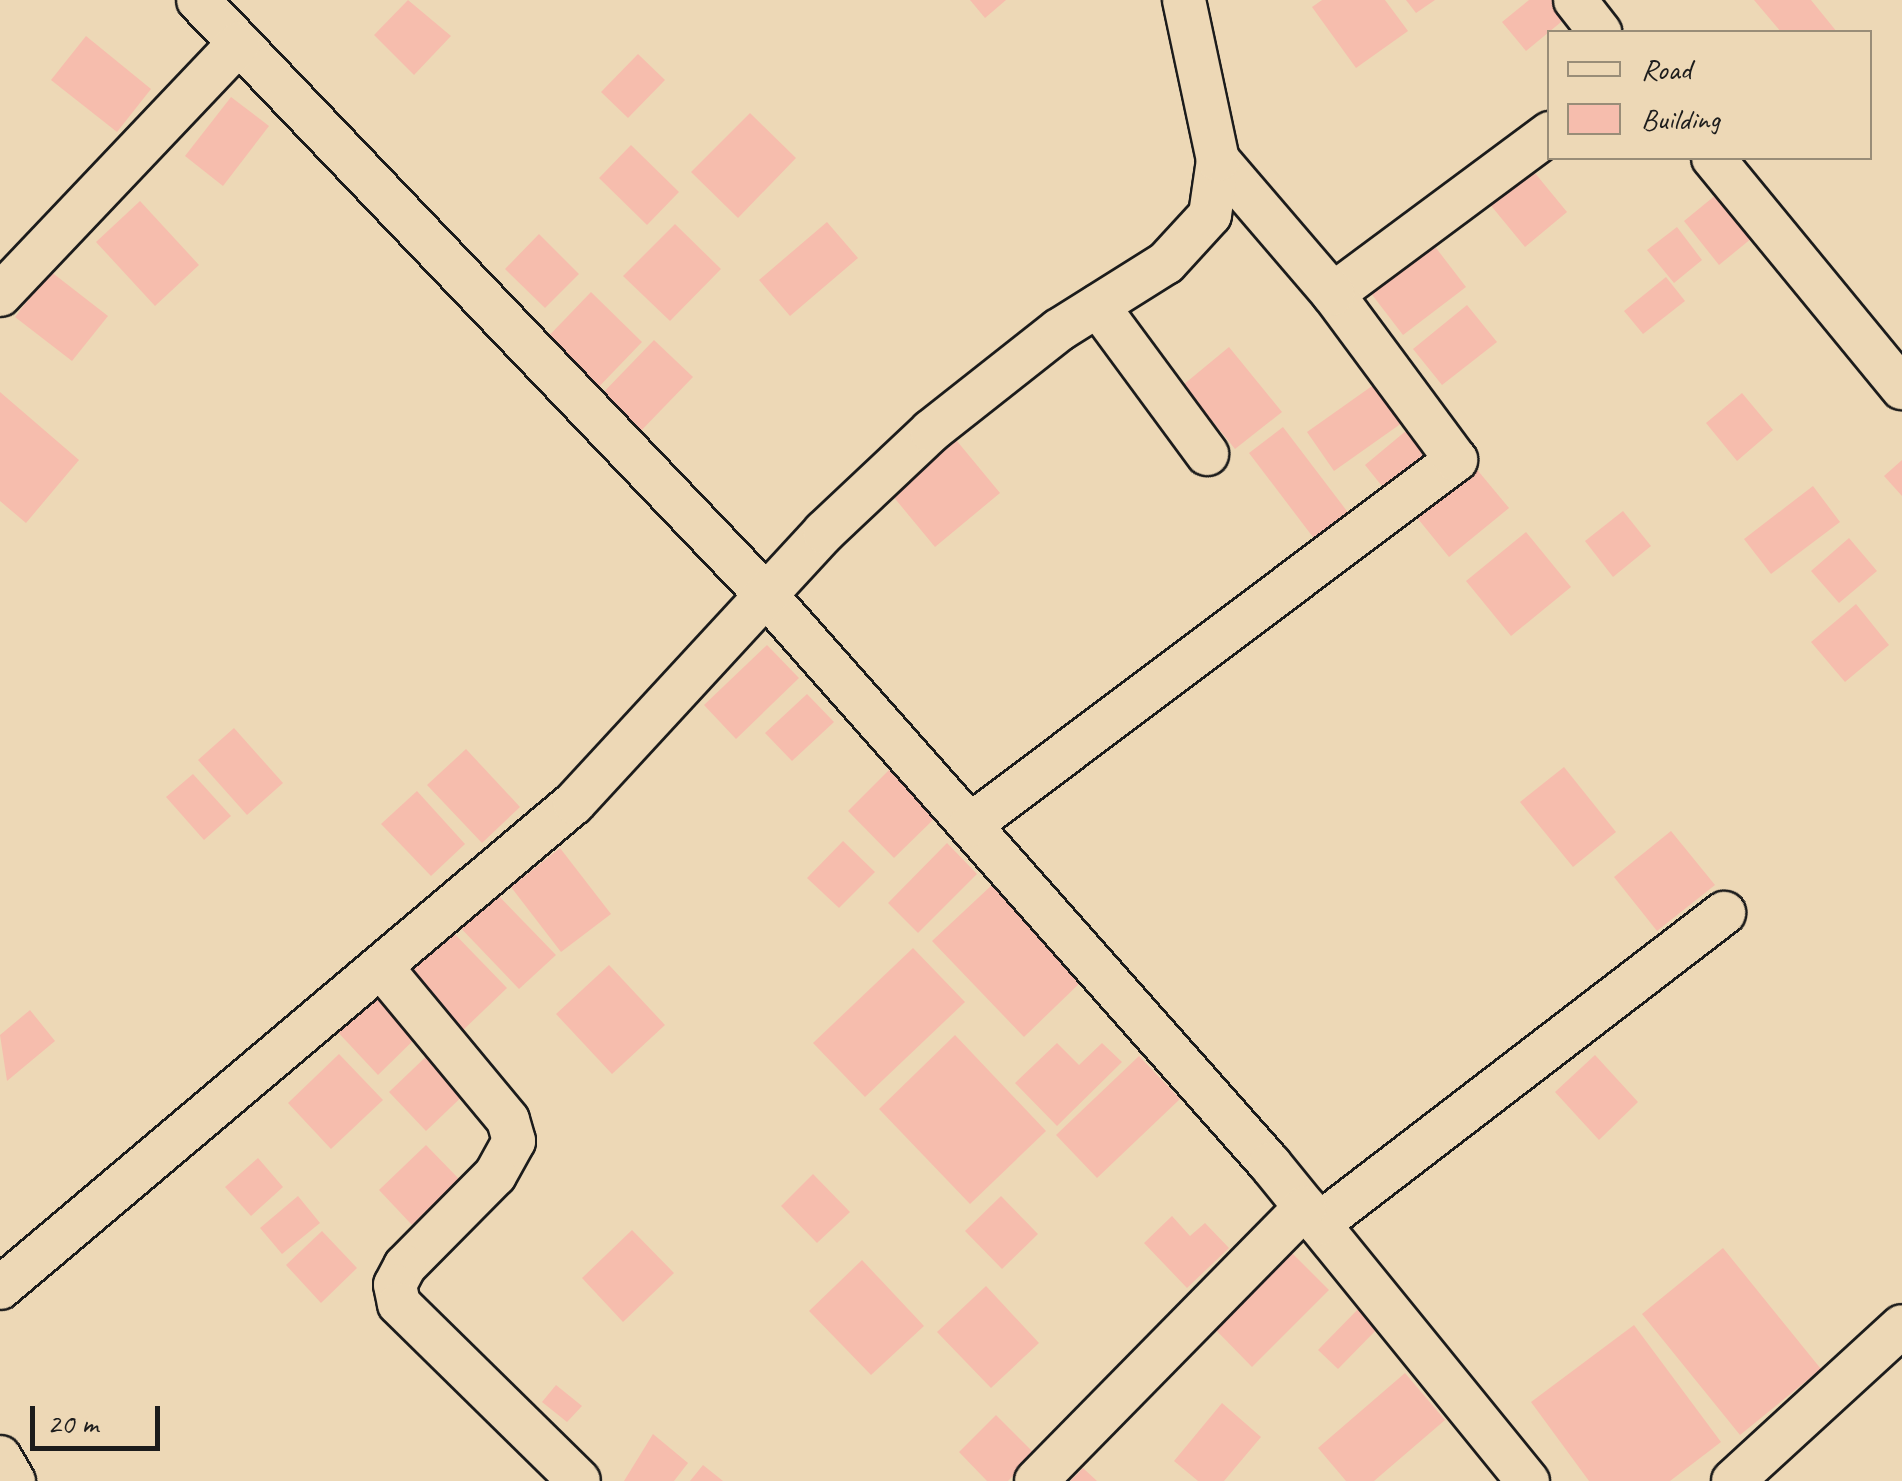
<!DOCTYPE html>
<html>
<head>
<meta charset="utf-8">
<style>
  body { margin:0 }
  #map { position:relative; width:1902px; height:1481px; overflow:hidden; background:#edd8b6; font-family:Caveat,sans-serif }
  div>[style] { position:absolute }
  .building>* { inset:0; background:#f6bdad }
  .roads { filter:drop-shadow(2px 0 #1c1c1c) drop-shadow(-2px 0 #1c1c1c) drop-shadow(0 2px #1c1c1c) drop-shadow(0 -2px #1c1c1c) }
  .minor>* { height:42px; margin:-21px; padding:0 21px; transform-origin:21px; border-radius:21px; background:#edd8b6 }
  span { translate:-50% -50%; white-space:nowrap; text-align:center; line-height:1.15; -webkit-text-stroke:8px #edd8b6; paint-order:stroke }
  .legend { position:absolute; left:1547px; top:30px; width:325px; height:130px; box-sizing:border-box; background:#edd8b6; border:2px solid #998d78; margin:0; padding:12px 18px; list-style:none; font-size:30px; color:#1c1c1c }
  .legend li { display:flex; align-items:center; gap:20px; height:50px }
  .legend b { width:50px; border:2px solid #998d78 }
  .scale { position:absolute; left:30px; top:1406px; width:130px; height:45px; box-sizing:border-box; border:5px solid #1c1c1c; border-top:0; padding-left:12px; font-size:30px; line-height:35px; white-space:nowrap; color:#1c1c1c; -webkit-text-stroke:8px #edd8b6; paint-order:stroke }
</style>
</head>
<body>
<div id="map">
  <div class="building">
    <i style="clip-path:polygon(408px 0,451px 36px,414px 75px,374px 35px)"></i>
    <i style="clip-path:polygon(970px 0,1006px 0,985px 18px)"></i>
    <i style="clip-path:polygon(1322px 0,1385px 0,1408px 31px,1356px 68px,1312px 7px)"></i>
    <i style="clip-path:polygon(1406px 0,1435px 0,1416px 13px)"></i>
    <i style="clip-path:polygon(1529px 0,1561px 0,1572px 13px,1526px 51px,1502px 22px)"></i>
    <i style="clip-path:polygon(1754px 0,1811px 0,1837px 32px,1781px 32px)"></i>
    <i style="clip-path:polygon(86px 36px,151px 89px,117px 132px,51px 80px)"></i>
    <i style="clip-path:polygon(638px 54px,665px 80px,628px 118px,601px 92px)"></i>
    <i style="clip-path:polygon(231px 97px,269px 126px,223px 186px,185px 156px)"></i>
    <i style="clip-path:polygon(750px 113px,796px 158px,738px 218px,691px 172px)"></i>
    <i style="clip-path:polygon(631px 145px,679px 192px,647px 225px,599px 178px)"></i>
    <i style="clip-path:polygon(1530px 167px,1567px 212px,1525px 247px,1488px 202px)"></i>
    <i style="clip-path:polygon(1728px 185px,1763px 229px,1719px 265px,1684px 221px)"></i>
    <i style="clip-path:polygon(140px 201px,199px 265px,155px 306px,96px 242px)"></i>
    <i style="clip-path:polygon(827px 222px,858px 258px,790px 316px,759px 280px)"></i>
    <i style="clip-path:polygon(675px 224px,721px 269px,670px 321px,623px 276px)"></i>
    <i style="clip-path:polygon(1677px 227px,1702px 260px,1674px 283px,1647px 250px)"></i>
    <i style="clip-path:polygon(539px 234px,579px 274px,545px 308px,505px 269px)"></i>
    <i style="clip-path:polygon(1433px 244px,1466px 287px,1403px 335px,1370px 292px)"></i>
    <i style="clip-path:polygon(50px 271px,108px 316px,72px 361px,15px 317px)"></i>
    <i style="clip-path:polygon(1666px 277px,1685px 301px,1643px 334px,1624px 311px)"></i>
    <i style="clip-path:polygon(591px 292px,642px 342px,591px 395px,540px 345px)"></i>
    <i style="clip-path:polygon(1467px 305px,1497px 342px,1442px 385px,1413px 349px)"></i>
    <i style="clip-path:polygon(654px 340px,693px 377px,636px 436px,598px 398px)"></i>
    <i style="clip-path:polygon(1229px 347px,1282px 412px,1235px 449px,1183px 385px)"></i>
    <i style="clip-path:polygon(1389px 374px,1416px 413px,1334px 471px,1307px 432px)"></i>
    <i style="clip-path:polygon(0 392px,79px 460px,26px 523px,0 501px)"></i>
    <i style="clip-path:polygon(1742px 393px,1773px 430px,1737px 461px,1706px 423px)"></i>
    <i style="clip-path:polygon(1419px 420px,1448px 456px,1394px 501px,1365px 465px)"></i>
    <i style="clip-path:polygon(1283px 427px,1356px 523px,1322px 549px,1249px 453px)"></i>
    <i style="clip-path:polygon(952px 435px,1000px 493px,935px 547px,887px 489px)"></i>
    <i style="clip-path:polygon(1469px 460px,1509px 508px,1449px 557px,1410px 509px)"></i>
    <i style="clip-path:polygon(1902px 460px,1902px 496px,1884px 476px)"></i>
    <i style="clip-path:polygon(1813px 486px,1840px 522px,1771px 574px,1744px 539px)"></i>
    <i style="clip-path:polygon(1623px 511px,1651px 546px,1613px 577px,1585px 541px)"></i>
    <i style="clip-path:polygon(1526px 532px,1571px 587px,1511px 636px,1466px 581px)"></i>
    <i style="clip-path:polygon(1849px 538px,1877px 571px,1839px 603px,1811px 571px)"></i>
    <i style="clip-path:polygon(1856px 604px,1889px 645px,1845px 682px,1811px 642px)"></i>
    <i style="clip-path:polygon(767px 645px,799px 678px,736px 739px,704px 705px)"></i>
    <i style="clip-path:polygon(807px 694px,834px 722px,792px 761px,765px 733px)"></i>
    <i style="clip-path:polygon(234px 728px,283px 783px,247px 815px,198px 760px)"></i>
    <i style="clip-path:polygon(466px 749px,520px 807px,482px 843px,427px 785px)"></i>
    <i style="clip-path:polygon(1564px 767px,1616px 832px,1573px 867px,1520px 802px)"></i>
    <i style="clip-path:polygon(890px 769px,937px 816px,894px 858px,848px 811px)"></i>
    <i style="clip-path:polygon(193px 774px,231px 816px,204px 840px,166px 797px)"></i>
    <i style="clip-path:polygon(417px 791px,465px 844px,431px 876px,381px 824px)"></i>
    <i style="clip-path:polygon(1671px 831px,1715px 885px,1657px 931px,1614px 877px)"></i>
    <i style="clip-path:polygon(843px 841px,875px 872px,839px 908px,807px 878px)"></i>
    <i style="clip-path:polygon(947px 843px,977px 874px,918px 933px,888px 903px)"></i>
    <i style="clip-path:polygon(560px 848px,611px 914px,561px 952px,511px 887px)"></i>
    <i style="clip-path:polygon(993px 884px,1084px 979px,1024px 1037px,932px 941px)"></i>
    <i style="clip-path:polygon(490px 887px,556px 955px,519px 989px,454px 921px)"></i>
    <i style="clip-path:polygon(446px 925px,507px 988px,460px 1033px,399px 969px)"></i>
    <i style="clip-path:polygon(913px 948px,965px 1002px,865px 1097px,813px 1043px)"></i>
    <i style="clip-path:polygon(609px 965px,665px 1025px,612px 1074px,556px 1014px)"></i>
    <i style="clip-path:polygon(382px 983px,425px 1029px,378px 1075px,334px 1028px)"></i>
    <i style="clip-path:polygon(30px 1010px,55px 1041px,7px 1081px,0 1035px)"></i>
    <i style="clip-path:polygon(955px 1035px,1046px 1131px,970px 1204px,879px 1109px)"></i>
    <i style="clip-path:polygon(1057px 1043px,1079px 1065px,1102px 1043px,1122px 1062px,1057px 1126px,1015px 1083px)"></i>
    <i style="clip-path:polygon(434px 1049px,471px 1088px,426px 1131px,389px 1092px)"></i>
    <i style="clip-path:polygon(339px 1054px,383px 1100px,331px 1149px,288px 1103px)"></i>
    <i style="clip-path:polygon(1595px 1055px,1638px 1102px,1599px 1140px,1555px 1092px)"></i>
    <i style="clip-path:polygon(1139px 1056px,1180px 1099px,1097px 1178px,1056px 1135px)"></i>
    <i style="clip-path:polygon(426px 1145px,459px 1179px,412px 1225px,379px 1190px)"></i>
    <i style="clip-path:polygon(258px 1158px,283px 1187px,251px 1216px,225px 1187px)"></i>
    <i style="clip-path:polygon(813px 1174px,850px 1212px,817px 1243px,781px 1206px)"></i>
    <i style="clip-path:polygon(298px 1196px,320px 1223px,282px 1254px,260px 1228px)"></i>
    <i style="clip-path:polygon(1001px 1196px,1038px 1234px,1002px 1269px,965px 1231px)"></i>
    <i style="clip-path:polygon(1172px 1216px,1190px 1236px,1205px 1223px,1229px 1248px,1187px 1288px,1144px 1243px)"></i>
    <i style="clip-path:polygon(632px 1230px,674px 1273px,623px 1322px,582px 1278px)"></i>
    <i style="clip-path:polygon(322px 1231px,357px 1268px,321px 1303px,286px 1265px)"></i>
    <i style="clip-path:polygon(1287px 1248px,1329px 1290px,1252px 1367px,1211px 1325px)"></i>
    <i style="clip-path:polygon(1723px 1248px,1821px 1369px,1740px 1435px,1642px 1314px)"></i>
    <i style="clip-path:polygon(862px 1260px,924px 1326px,871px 1375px,809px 1311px)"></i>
    <i style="clip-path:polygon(986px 1286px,1039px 1343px,991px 1388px,937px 1332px)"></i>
    <i style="clip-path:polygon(1363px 1304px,1383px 1323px,1338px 1369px,1318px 1350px)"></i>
    <i style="clip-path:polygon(1634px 1325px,1721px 1442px,1670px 1481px,1589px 1481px,1531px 1402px)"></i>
    <i style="clip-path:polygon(1405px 1373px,1445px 1420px,1374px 1481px,1346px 1481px,1318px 1448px)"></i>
    <i style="clip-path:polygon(556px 1385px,582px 1406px,567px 1422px,542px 1402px)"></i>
    <i style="clip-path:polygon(1222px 1403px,1261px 1437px,1224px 1481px,1198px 1481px,1174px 1461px)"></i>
    <i style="clip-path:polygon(996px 1415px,1035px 1454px,1008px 1481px,987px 1481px,959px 1452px)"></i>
    <i style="clip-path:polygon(653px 1434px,688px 1463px,674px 1481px,624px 1481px)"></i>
    <i style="clip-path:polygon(703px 1465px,723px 1481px,690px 1481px)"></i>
    <i style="clip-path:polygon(1083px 1468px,1097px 1481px,1070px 1481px)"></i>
  </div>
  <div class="roads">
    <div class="minor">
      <i style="left:198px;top:0;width:823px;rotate:46.33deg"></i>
      <i style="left:766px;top:595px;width:760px;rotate:48.47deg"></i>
      <i style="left:1270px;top:1164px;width:409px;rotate:50.9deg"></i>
      <i style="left:1575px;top:0;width:41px;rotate:52deg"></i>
      <i style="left:1713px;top:158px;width:298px;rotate:50.6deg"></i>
      <i style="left:1333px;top:294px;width:270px;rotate:-36.6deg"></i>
      <i style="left:0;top:295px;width:347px;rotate:-46.5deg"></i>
      <i style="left:1098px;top:306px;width:184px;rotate:53.6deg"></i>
      <i style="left:970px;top:825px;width:608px;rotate:-36.91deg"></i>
      <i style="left:1456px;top:460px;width:207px;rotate:-126.5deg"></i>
      <i style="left:1333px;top:294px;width:177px;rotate:-130.6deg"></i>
      <i style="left:382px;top:968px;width:197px;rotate:50.3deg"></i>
      <i style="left:508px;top:1120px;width:22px;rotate:74deg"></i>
      <i style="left:514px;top:1141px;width:39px;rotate:119deg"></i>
      <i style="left:495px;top:1175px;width:128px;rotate:134.7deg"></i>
      <i style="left:405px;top:1266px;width:21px;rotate:118deg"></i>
      <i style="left:395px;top:1285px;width:19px;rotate:78deg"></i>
      <i style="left:399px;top:1304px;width:252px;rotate:44.5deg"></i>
      <i style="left:1319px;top:1224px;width:511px;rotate:-37.52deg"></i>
      <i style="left:0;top:1288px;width:751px;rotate:-40.2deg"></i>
      <i style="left:574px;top:803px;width:369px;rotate:-47.3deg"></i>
      <i style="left:824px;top:532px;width:147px;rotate:-43.3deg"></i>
      <i style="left:931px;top:431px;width:163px;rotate:-38.3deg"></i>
      <i style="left:1059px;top:330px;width:126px;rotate:-32.1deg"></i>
      <i style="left:1166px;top:263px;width:65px;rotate:-47.5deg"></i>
      <i style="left:1210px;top:215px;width:56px;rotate:-81.7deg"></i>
      <i style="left:1218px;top:160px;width:164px;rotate:-102deg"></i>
      <i style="left:0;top:1457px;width:28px;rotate:60deg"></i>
      <i style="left:1036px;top:1481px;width:384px;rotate:-45.5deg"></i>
      <i style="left:1733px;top:1481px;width:229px;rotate:-42.5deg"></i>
    </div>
  </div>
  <ul class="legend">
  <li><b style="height:12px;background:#edd8b6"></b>Road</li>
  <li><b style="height:28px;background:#f6bdad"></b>Building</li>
  </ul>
  <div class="scale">20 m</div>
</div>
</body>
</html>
